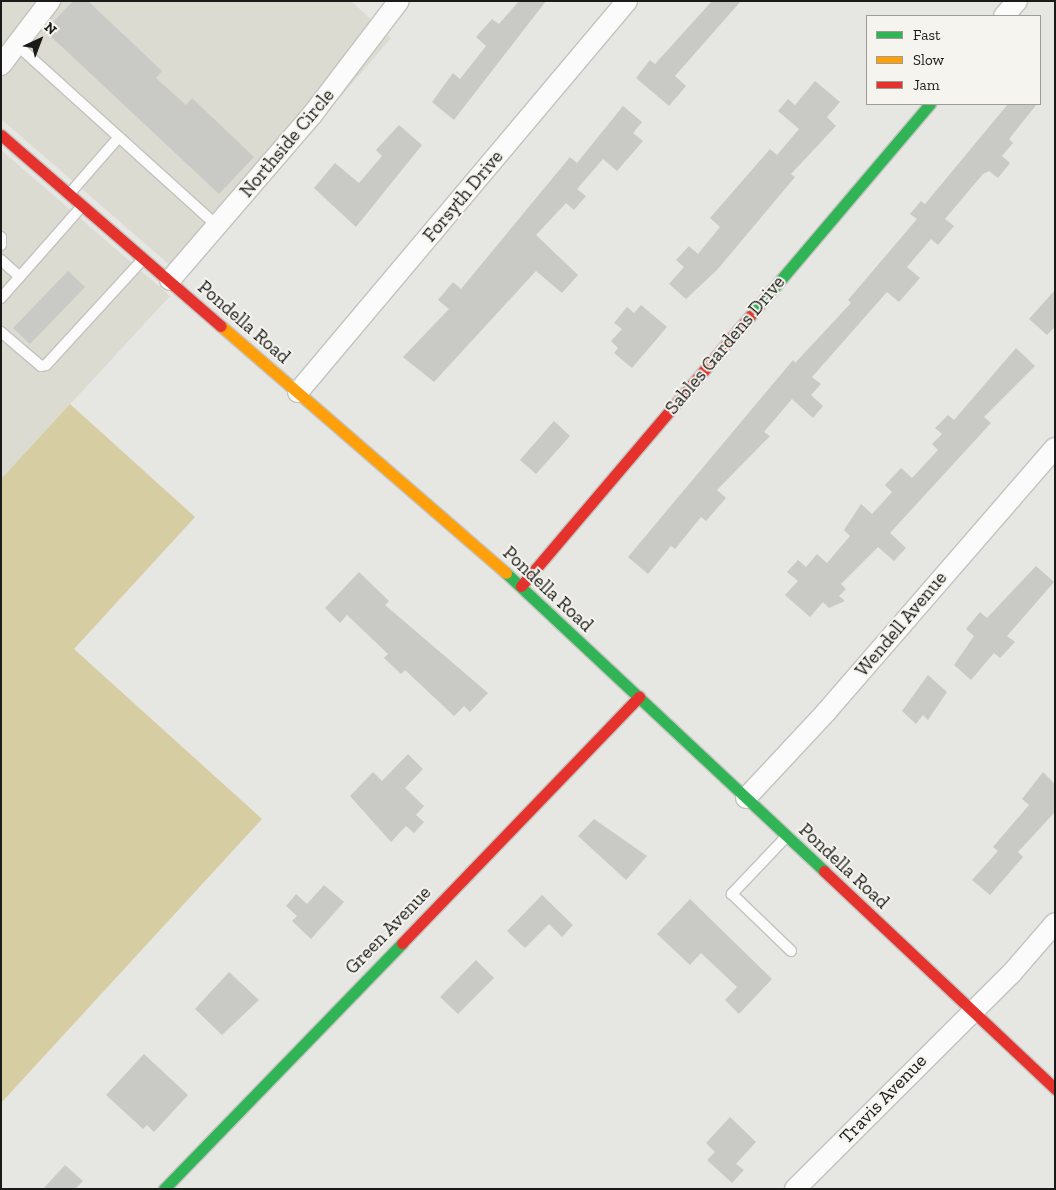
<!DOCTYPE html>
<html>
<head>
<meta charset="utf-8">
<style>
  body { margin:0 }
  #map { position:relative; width:1056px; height:1190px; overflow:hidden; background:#e6e6e2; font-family:"Zilla Slab",serif }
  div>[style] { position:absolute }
  .built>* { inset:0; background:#dcdbd1 }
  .green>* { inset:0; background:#d6cea2 }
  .building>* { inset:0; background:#c9c9c6 }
  .roads { filter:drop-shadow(1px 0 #c3c3c0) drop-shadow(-1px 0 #c3c3c0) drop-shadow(0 1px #c3c3c0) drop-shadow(0 -1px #c3c3c0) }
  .lane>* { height:10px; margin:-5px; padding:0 5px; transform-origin:5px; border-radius:5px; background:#fbfbfb }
  .street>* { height:20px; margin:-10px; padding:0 10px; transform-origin:10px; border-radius:10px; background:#fbfbfb }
  .fast>* { height:11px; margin:-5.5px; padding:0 5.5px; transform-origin:5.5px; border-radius:5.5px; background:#30b455 }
  .slow>* { height:11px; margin:-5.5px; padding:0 5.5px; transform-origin:5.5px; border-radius:5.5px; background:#ff9f0a }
  .jam>* { height:11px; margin:-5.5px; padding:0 5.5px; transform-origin:5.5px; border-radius:5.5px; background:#e5322d }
  span { translate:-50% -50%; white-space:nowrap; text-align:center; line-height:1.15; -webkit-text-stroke:4px #f5f4ee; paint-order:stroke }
  .street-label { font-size:19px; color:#1a1a18 }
  .frame { position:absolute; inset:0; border:2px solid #1a1a18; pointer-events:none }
  .legend { position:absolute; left:866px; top:15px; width:175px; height:90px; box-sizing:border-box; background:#f5f4ee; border:1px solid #9d9d98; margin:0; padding:6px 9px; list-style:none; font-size:15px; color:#1a1a18 }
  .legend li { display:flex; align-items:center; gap:10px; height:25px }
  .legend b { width:25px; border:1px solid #9d9d98 }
  .north { position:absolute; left:15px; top:15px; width:50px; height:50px; -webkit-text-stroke:4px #f5f4ee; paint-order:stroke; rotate:43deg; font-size:14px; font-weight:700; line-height:20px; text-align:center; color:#1a1a18 }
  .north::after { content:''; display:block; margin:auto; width:18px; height:22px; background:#1a1a18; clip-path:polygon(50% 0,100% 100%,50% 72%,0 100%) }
</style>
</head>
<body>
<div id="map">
  <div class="built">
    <i style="clip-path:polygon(1px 1px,351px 1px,391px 38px,185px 278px,1px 119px)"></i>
    <i style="clip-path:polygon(1px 150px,170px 296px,1px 479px)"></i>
  </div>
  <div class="green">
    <i style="clip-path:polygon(70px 404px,195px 517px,74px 649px,262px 819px,1px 1103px,1px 479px)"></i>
  </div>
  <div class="building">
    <i style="clip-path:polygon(73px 1px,88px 1px,162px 71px,156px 78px,186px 105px,192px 98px,254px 157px,219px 194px,45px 31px)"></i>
    <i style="clip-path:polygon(519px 1px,546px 1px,454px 120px,432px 102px,453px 73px,460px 79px,486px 46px,476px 37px,492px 19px,499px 24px)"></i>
    <i style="clip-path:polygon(712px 1px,741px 1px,675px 76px,686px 86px,669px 106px,636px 78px,650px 60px,655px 64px)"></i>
    <i style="clip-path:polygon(815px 81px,840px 102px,827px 117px,836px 126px,791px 174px,795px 177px,717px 270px,686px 299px,669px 284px,684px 267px,676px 260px,689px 246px,698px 254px,720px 227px,710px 218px,770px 149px,777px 155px,799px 129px,778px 111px,788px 99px,795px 105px)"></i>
    <i style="clip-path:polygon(1008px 104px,1037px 104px,1009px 139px,1013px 143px,1002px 156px,1010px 163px,998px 178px,989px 171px,983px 174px,945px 219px,954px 226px,938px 245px,931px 239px,907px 267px,920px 278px,899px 302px,887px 292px,812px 377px,821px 384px,811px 395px,823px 406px,813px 418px,792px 399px,764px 432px,770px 436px,717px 490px,726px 498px,706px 521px,701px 517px,675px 549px,671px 546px,648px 574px,628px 557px,793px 360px,795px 363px,851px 303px,848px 300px,917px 219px,910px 214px,921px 201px,925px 204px)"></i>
    <i style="clip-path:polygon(623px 106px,642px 122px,633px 133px,643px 141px,617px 171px,603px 159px,577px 189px,586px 196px,574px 210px,566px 203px,536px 235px,578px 275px,562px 293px,536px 271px,434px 382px,403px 357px,449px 309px,438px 300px,453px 282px,461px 289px,570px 157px,577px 163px)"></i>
    <i style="clip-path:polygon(399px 125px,422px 145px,356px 227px,314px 188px,335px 163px,359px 183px,382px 156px,376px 150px)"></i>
    <i style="clip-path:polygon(68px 271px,85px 287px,30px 344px,13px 328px)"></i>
    <i style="clip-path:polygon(1055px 290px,1055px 327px,1047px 335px,1029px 319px)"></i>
    <i style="clip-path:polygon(641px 305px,667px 327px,632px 368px,614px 353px,618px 348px,611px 341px,622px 329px,614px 323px,627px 307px,634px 313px)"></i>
    <i style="clip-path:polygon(1016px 348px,1035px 366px,984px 417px,991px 423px,890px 533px,906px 548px,894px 561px,878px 547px,841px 584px,846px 589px,839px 596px,845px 601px,829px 608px,823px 602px,810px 617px,785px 595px,798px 581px,787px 572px,798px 560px,806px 567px,817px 554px,827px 563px,850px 536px,844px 530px,861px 504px,872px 514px,892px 492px,885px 485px,901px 468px,912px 478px,938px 450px,932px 444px,942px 434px,935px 428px,948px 415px,954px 420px)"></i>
    <i style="clip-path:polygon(554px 421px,570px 436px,536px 474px,520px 460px)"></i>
    <i style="clip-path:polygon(1036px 566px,1054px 582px,1007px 636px,1015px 642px,1000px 658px,994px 653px,971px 680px,954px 665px,974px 636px,966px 629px,980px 612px,987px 618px)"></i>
    <i style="clip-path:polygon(359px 572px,389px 601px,385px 605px,488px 693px,470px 712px,464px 706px,454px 716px,405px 670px,401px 674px,384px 658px,388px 654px,347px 615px,340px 623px,325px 608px)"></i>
    <i style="clip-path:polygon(928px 675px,947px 692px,928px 720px,923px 715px,916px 724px,902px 711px)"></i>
    <i style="clip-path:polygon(408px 754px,423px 769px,405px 788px,424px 806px,416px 815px,424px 822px,414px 833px,406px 826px,391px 842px,350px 796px,373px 772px,382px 781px)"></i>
    <i style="clip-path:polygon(1043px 772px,1055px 784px,1055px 812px,1018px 852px,1023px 857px,990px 895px,972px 880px,998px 851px,993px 847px,1029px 805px,1022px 799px)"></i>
    <i style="clip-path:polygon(594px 819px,647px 856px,626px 880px,578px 836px)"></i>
    <i style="clip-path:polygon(324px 885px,344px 902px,311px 939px,292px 921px,297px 916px,286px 906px,296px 894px,307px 904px)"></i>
    <i style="clip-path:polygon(542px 895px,573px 925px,562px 937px,549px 924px,525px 948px,507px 931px)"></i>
    <i style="clip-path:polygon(690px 899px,772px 979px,739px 1014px,725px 1000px,737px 987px,701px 953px,690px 965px,657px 934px)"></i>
    <i style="clip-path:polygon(476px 960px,494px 978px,458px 1014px,440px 997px)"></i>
    <i style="clip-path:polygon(229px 972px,259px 1000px,222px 1035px,195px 1009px)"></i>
    <i style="clip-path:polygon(144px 1054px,188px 1095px,154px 1132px,147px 1125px,143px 1129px,106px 1095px)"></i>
    <i style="clip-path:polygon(730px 1117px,756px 1142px,736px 1164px,744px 1170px,732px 1183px,707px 1160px,715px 1152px,706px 1143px)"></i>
    <i style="clip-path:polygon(65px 1165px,83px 1181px,75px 1189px,43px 1189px)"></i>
  </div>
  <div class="roads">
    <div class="lane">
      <i style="left:17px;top:45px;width:270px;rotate:42.1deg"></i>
      <i style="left:70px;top:193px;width:74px;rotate:-48.8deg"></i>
      <i style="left:1px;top:237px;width:8px;rotate:90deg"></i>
      <i style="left:1px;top:260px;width:25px;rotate:42deg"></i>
      <i style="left:1px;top:298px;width:123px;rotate:-48.6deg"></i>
      <i style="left:1px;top:332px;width:52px;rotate:40.4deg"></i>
      <i style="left:41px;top:366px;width:5px;rotate:-11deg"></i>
      <i style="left:46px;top:365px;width:144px;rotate:-47.5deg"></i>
      <i style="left:786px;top:837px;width:79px;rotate:133.5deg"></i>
      <i style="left:732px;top:894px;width:82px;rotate:44deg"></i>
    </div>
    <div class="street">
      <i style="left:1004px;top:16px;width:20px;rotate:-49deg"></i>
      <i style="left:1px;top:65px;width:81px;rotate:-52.6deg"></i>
      <i style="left:170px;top:280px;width:218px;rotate:-49.3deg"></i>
      <i style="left:312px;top:115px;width:143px;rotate:-52.7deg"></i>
      <i style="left:298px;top:392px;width:511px;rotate:-49.92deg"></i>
      <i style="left:746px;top:798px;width:119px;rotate:-47deg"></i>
      <i style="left:827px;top:711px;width:348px;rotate:-49.1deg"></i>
      <i style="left:795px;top:1189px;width:305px;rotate:-44.9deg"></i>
      <i style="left:1011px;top:974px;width:67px;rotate:-49.2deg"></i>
    </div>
    <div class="fast">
      <i style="left:750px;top:316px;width:278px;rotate:-49.7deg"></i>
      <i style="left:506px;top:573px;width:436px;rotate:43.1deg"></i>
      <i style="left:164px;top:1189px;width:342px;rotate:-45.9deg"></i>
    </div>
    <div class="slow">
      <i style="left:221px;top:326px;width:377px;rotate:40.9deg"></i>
    </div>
    <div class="jam">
      <i style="left:1px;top:135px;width:291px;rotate:41deg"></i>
      <i style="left:521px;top:586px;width:354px;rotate:-49.7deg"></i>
      <i style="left:824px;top:871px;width:318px;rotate:43.3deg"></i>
      <i style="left:402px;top:943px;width:342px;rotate:-46.1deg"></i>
    </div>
  </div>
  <div class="street-label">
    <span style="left:287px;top:143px;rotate:-50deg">Northside Circle</span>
    <span style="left:463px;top:196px;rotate:-50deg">Forsyth Drive</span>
    <span style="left:244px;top:322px;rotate:41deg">Pondella Road</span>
    <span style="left:725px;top:345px;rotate:-50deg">Sables Gardens Drive</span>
    <span style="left:548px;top:589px;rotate:43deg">Pondella Road</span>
    <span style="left:901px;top:624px;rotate:-50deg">Wendell Avenue</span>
    <span style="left:844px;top:866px;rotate:43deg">Pondella Road</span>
    <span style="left:388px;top:930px;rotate:-46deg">Green Avenue</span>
    <span style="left:883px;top:1099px;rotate:-46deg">Travis Avenue</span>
  </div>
  <div class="frame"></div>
  <ul class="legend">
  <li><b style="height:6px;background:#30b455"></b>Fast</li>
  <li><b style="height:6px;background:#ff9f0a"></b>Slow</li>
  <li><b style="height:6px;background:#e5322d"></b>Jam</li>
  </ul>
  <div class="north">N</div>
</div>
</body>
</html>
